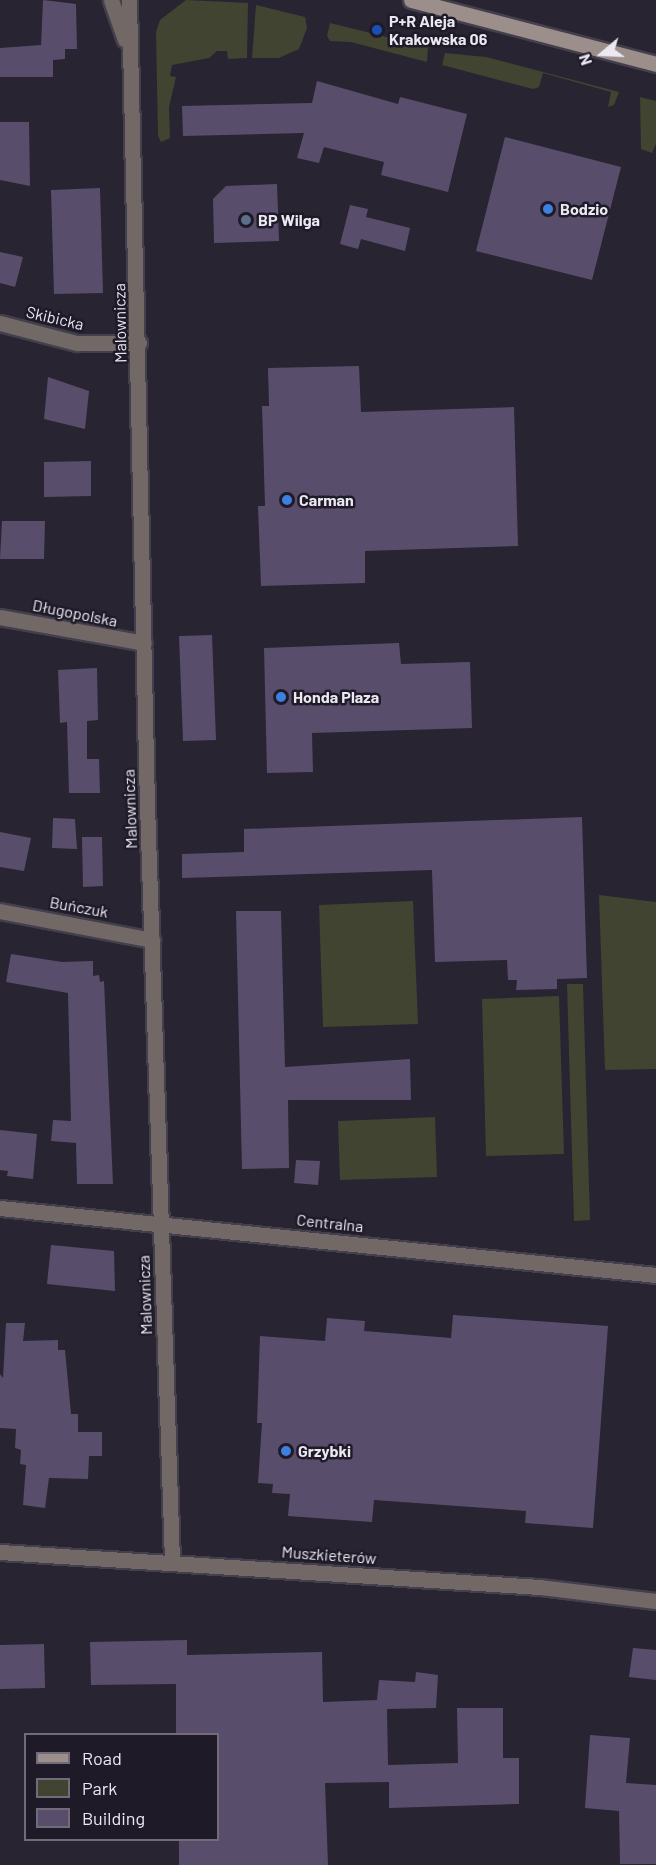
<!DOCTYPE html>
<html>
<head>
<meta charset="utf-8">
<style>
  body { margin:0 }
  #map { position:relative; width:656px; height:1865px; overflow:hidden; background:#282431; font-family:Barlow,sans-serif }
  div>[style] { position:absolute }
  .green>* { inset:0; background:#404431 }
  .building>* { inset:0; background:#584e6c }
  .roads { filter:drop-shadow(2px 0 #433f4c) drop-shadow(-2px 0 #433f4c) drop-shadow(0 2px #433f4c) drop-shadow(0 -2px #433f4c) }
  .minor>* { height:15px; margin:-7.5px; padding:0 7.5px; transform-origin:7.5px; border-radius:7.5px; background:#726967 }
  .secondary>* { height:15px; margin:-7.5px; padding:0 7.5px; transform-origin:7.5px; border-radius:7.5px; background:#9c8e8b }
  .dots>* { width:16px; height:16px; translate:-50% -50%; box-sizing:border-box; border:3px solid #1f1a27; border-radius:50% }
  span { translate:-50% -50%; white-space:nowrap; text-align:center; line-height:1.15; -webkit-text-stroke:5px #1f1a27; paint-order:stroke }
  .poi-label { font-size:16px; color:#ebe8f2; font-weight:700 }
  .left { translate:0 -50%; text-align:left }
  .street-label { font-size:16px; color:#ebe8f2 }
  .legend { position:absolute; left:24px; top:1733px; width:195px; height:108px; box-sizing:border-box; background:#1f1a27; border:2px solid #716c78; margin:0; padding:8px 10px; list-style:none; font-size:18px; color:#ebe8f2 }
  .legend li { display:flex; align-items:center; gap:12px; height:30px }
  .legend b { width:30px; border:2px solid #716c78 }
  .north { position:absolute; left:572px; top:24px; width:60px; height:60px; -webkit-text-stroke:4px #1f1a27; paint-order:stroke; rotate:251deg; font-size:16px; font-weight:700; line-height:24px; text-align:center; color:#ebe8f2 }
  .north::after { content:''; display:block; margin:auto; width:21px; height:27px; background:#ebe8f2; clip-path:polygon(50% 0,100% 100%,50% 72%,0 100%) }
</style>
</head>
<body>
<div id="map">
  <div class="green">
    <i style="clip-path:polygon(186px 0,248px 3px,247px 58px,228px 59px,227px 51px,217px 51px,209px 58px,172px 65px,170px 76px,176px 77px,169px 107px,170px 138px,161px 142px,158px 136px,156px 32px,160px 20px)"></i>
    <i style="clip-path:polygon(256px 5px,305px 17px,307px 28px,299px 49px,279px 58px,252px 58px)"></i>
    <i style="clip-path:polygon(330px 23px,428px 47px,427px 62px,351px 42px,330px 41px,327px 36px)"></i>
    <i style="clip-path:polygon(445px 53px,486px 57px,619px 92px,614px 105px,608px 107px,611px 92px,543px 73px,539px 87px,533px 89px,442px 65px)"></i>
    <i style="clip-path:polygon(640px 97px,656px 101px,656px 144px,652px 153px,641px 149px)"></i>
    <i style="clip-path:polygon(599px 895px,656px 902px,656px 1069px,605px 1070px)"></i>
    <i style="clip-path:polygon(413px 901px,418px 1024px,323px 1027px,319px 905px)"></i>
    <i style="clip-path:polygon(567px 984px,583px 984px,590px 1220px,574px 1221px)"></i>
    <i style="clip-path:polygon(559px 996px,564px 1154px,486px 1156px,482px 999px)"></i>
    <i style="clip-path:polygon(435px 1117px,437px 1177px,340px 1180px,338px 1121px)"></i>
  </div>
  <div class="building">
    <i style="clip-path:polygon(43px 0,76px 4px,77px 49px,65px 49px,65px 59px,53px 60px,53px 77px,0 77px,0 48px,41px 45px)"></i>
    <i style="clip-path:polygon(317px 81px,398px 104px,400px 97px,467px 114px,448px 192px,381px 175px,384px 162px,324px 147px,319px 163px,297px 158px,304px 133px,183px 136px,182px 106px,312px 103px)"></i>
    <i style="clip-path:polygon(0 122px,29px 122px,30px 186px,0 180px)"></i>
    <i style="clip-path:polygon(505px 137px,621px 167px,592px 280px,476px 251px)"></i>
    <i style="clip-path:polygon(277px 184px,279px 241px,214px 243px,213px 199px,226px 186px)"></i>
    <i style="clip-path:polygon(100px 188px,103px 293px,54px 294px,51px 190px)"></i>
    <i style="clip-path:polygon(350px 205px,368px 209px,366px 217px,410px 228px,405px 251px,361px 239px,358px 249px,340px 244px)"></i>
    <i style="clip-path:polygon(0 252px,23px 257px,15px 287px,0 283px)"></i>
    <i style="clip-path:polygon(359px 366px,361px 412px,514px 407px,518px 546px,365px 551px,365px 583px,261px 586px,258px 506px,265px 506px,262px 406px,269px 406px,268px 368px)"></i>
    <i style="clip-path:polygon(48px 377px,89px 391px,85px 429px,44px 419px)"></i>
    <i style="clip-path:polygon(91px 461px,91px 496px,44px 497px,44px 462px)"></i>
    <i style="clip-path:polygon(2px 521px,45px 521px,44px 559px,0 559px)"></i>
    <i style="clip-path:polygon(212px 635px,216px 740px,183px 741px,179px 636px)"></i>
    <i style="clip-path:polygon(399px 643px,401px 664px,470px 662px,472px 728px,312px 733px,313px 772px,267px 773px,264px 648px)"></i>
    <i style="clip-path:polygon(97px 668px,98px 720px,87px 721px,87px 759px,99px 759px,100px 793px,69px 793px,67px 722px,60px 723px,58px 670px)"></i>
    <i style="clip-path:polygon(582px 817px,587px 978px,557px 979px,557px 989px,516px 990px,517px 980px,508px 980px,507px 960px,435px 962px,432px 870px,182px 878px,182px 854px,244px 852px,244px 829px)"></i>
    <i style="clip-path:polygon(53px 818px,75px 819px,77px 849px,52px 848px)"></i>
    <i style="clip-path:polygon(0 832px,31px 838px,24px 871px,0 867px)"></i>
    <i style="clip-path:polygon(82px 837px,102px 837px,103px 886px,83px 887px)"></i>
    <i style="clip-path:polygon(236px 911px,281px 911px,285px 1067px,410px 1059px,411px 1100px,288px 1100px,289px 1168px,242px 1169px)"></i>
    <i style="clip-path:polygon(11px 954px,62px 962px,93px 961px,93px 976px,99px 975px,100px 982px,104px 981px,113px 1184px,77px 1184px,76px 1143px,51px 1141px,53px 1120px,71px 1121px,68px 993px,6px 982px)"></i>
    <i style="clip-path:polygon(0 1130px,37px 1134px,33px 1179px,7px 1176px,8px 1171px,0 1170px)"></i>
    <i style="clip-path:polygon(296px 1160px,320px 1161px,318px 1185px,294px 1183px)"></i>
    <i style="clip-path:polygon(51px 1245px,114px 1251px,115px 1291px,47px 1284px)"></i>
    <i style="clip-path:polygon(453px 1315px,608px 1326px,593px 1528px,525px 1523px,526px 1511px,374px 1500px,372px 1522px,288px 1516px,290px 1494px,272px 1493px,273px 1484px,258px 1483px,262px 1423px,257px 1423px,260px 1336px,325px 1341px,327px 1318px,365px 1321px,364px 1331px,451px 1338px)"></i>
    <i style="clip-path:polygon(6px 1323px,25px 1323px,23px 1341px,58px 1340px,58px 1350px,65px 1350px,71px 1414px,78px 1414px,78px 1432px,102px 1432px,102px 1456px,89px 1456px,88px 1479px,49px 1478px,45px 1508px,23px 1505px,26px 1465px,20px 1464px,21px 1450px,15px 1448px,16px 1429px,0 1428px,0 1374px,3px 1378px)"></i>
    <i style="clip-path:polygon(187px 1640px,187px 1655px,322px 1652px,323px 1702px,377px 1700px,379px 1680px,415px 1682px,416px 1672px,438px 1675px,436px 1708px,387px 1709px,388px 1765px,458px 1763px,457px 1708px,503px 1708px,503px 1758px,519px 1758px,519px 1804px,389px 1808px,389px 1782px,325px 1783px,328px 1865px,179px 1865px,179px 1839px,218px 1839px,218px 1734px,176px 1734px,176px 1684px,91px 1685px,90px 1642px)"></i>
    <i style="clip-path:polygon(44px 1644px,45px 1688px,0 1689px,0 1645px)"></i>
    <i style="clip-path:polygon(633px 1648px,656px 1650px,656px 1680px,629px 1677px)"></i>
    <i style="clip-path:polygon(590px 1735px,630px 1738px,626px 1783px,656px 1785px,656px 1864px,620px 1864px,619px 1811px,585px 1808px)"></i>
  </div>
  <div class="roads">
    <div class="minor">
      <i style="left:111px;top:0;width:42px;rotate:70.7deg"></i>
      <i style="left:129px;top:0;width:804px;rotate:88.72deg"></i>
      <i style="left:147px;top:804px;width:759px;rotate:88.11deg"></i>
      <i style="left:0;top:323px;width:80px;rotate:14.6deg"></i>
      <i style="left:77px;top:343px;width:62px"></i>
      <i style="left:0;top:617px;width:146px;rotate:10.2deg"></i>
      <i style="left:0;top:911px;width:155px;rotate:10.8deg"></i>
      <i style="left:0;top:1208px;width:659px;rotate:5.83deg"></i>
      <i style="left:0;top:1552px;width:541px;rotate:3.71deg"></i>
      <i style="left:540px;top:1587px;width:117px;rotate:6.9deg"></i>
    </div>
    <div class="secondary">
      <i style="left:411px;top:0;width:253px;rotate:14.6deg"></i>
    </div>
  </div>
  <div class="dots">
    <i style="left:377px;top:30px;background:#1a4fb4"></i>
    <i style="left:548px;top:209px;background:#3f7fe0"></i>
    <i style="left:246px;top:220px;background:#5c6f8a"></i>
    <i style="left:287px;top:500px;background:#3f7fe0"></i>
    <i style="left:281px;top:697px;background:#3f7fe0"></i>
    <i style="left:286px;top:1451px;background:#3f7fe0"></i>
  </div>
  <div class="poi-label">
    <span class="left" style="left:389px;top:30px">P+R Aleja<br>Krakowska 06</span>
    <span class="left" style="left:560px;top:209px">Bodzio</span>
    <span class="left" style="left:258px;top:220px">BP Wilga</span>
    <span class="left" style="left:299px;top:500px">Carman</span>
    <span class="left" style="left:293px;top:697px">Honda Plaza</span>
    <span class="left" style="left:298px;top:1451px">Grzybki</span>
  </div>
  <div class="street-label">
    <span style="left:55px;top:318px;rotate:13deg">Skibicka</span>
    <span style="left:120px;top:323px;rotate:-91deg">Malownicza</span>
    <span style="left:75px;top:613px;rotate:11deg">Długopolska</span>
    <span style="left:130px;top:809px;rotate:-92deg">Malownicza</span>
    <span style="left:79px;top:907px;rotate:10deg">Buńczuk</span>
    <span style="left:330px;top:1223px;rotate:6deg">Centralna</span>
    <span style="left:145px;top:1295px;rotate:-92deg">Malownicza</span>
    <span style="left:329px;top:1555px;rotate:4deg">Muszkieterów</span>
  </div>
  <ul class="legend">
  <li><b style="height:8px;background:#9c8e8b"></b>Road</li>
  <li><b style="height:16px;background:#404431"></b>Park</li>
  <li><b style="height:16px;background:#584e6c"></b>Building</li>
  </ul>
  <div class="north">N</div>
</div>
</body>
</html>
